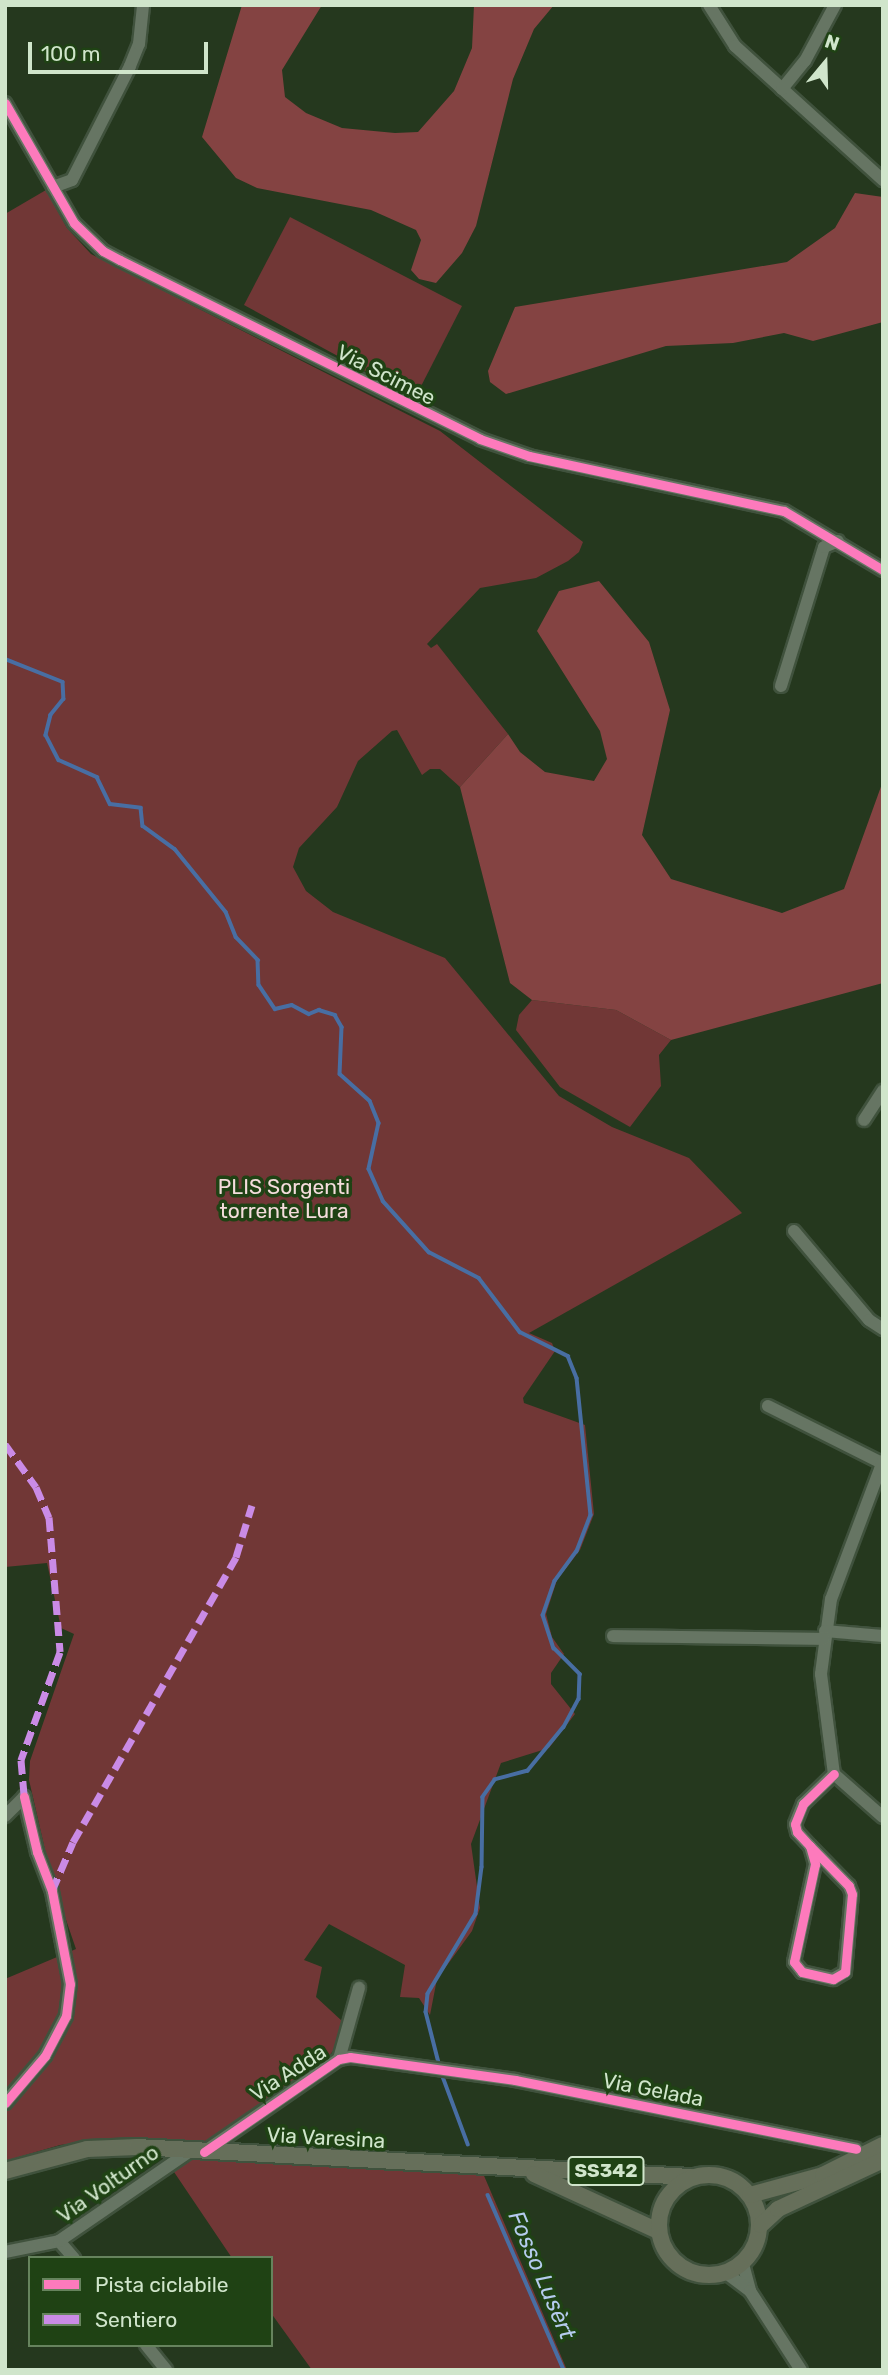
<!DOCTYPE html>
<html>
<head>
<meta charset="utf-8">
<style>
  body { margin:0 }
  #map { position:relative; width:888px; height:2375px; overflow:hidden; background:#25381e; font-family:Rubik,sans-serif }
  div>[style] { position:absolute }
  .green>* { inset:0; background:#713736 }
  .forest>* { inset:0; background:#844342 }
  .stream>* { height:3.5px; margin:-1.75px; padding:0 1.75px; transform-origin:1.75px; border-radius:1.75px; background:#486ea3 }
  .roads { filter:drop-shadow(2px 0 #40523d) drop-shadow(-2px 0 #40523d) drop-shadow(0 2px #40523d) drop-shadow(0 -2px #40523d) }
  .minor>* { height:12px; margin:-6px; padding:0 6px; transform-origin:6px; border-radius:6px; background:#667563 }
  .major>* { height:16px; margin:-8px; padding:0 8px; transform-origin:8px; border-radius:8px; background:#666f5a }
  .major>.ring { margin:-8px; padding:0; box-sizing:content-box; background:none; border:16px solid #666f5a; border-radius:50% }
  .quiet>* { height:7px; margin-top:-3.5px; transform-origin:0; background:repeating-linear-gradient(90deg,#ca8be6 0 14px,transparent 0 21px) }
  .cycleway>* { height:9px; margin:-4.5px; padding:0 4.5px; transform-origin:4.5px; border-radius:4.5px; background:#fd7abc }
  span { translate:-50% -50%; white-space:nowrap; text-align:center; line-height:1.15; -webkit-text-stroke:7px #1f4214; paint-order:stroke }
  .shield-label span { padding:2px 5px; background:#1f4214; border:2px solid; border-radius:5px; -webkit-text-stroke-width:0 }
  .shield-label { font-size:19px; color:#d0e5cb; font-weight:700 }
  .street-label { font-size:21px; color:#d0e5cb }
  .park-label { font-size:21px; color:#f5dcdc }
  .water-label { font-size:23px; color:#b5cbee; font-style:italic }
  .frame { position:absolute; inset:0; border:7px solid #d0e5cb; pointer-events:none }
  .legend { position:absolute; left:28px; top:2256px; width:245px; height:91px; box-sizing:border-box; background:#1f4214; border:2px solid #66835d; margin:0; padding:9px 12px; list-style:none; font-size:21px; color:#d0e5cb }
  .legend li { display:flex; align-items:center; gap:14px; height:35px }
  .legend b { width:35px; border:2px solid #66835d }
  .north { position:absolute; left:790px; top:28px; width:70px; height:70px; -webkit-text-stroke:5px #1f4214; paint-order:stroke; rotate:19deg; font-size:19px; font-weight:700; line-height:28px; text-align:center; color:#d0e5cb }
  .north::after { content:''; display:block; margin:auto; width:24px; height:32px; background:#d0e5cb; clip-path:polygon(50% 0,100% 100%,50% 72%,0 100%) }
  .scale { position:absolute; left:28px; top:42px; width:180px; height:32px; box-sizing:border-box; border:4px solid #d0e5cb; border-top:0; padding-left:9px; font-size:21px; line-height:24px; white-space:nowrap; color:#d0e5cb; -webkit-text-stroke:5px #1f4214; paint-order:stroke }
</style>
</head>
<body>
<div id="map">
  <div class="green">
    <i style="clip-path:polygon(46px 190px,67px 228px,91px 254px,440px 431px,583px 542px,579px 552px,568px 561px,536px 578px,480px 588px,427px 644px,431px 648px,437px 644px,508px 734px,460px 787px,440px 769px,430px 769px,422px 775px,397px 730px,392px 731px,358px 761px,337px 807px,299px 848px,293px 867px,306px 891px,333px 912px,445px 958px,559px 1096px,612px 1127px,689px 1158px,742px 1213px,529px 1333px,552px 1343px,555px 1351px,523px 1398px,524px 1403px,585px 1425px,594px 1514px,580px 1550px,557px 1580px,546px 1614px,552px 1637px,564px 1654px,551px 1673px,551px 1684px,575px 1714px,549px 1748px,501px 1763px,471px 1844px,480px 1908px,472px 1931px,437px 1979px,430px 2015px,419px 1998px,400px 1997px,405px 1965px,329px 1924px,304px 1960px,322px 1967px,316px 1997px,342px 2021px,333px 2051px,315px 2073px,207px 2141px,115px 2138px,60px 2145px,5px 2161px,5px 1979px,76px 1949px,51px 1876px,29px 1780px,30px 1761px,74px 1634px,61px 1628px,47px 1563px,5px 1567px,5px 214px)"></i>
    <i style="clip-path:polygon(290px 217px,462px 306px,415px 398px,244px 305px)"></i>
    <i style="clip-path:polygon(532px 1000px,616px 1010px,671px 1040px,659px 1055px,661px 1086px,630px 1127px,560px 1087px,516px 1030px,519px 1015px)"></i>
    <i style="clip-path:polygon(197px 2156px,482px 2171px,567px 2370px,312px 2370px,271px 2313px,271px 2258px,232px 2258px,172px 2169px)"></i>
  </div>
  <div class="forest">
    <i style="clip-path:polygon(242px 5px,322px 5px,282px 70px,285px 97px,306px 113px,342px 128px,395px 133px,418px 132px,454px 91px,472px 48px,474px 5px,554px 5px,534px 29px,513px 79px,476px 226px,462px 253px,436px 283px,419px 279px,411px 270px,421px 240px,416px 230px,371px 210px,257px 188px,236px 178px,202px 137px)"></i>
    <i style="clip-path:polygon(855px 193px,883px 197px,883px 322px,813px 341px,784px 333px,733px 343px,666px 346px,506px 394px,490px 382px,488px 371px,515px 307px,787px 262px,835px 228px)"></i>
    <i style="clip-path:polygon(599px 581px,649px 642px,670px 710px,642px 835px,671px 879px,782px 913px,844px 889px,883px 781px,883px 983px,671px 1040px,616px 1010px,532px 1000px,510px 983px,460px 787px,508px 734px,520px 752px,545px 772px,594px 781px,607px 759px,600px 731px,537px 631px,559px 591px)"></i>
  </div>
  <div class="stream">
    <i style="left:5px;top:659px;width:62px;rotate:21.6deg"></i>
    <i style="left:63px;top:682px;width:17px;rotate:87deg"></i>
    <i style="left:64px;top:699px;width:21px;rotate:129deg"></i>
    <i style="left:51px;top:715px;width:21px;rotate:104deg"></i>
    <i style="left:46px;top:735px;width:28px;rotate:63deg"></i>
    <i style="left:59px;top:760px;width:42px;rotate:24.1deg"></i>
    <i style="left:97px;top:777px;width:30px;rotate:64deg"></i>
    <i style="left:110px;top:804px;width:31px;rotate:7deg"></i>
    <i style="left:141px;top:808px;width:18px;rotate:84deg"></i>
    <i style="left:143px;top:826px;width:39px;rotate:36deg"></i>
    <i style="left:175px;top:849px;width:81px;rotate:51deg"></i>
    <i style="left:226px;top:912px;width:27px;rotate:68deg"></i>
    <i style="left:236px;top:937px;width:32px;rotate:46deg"></i>
    <i style="left:258px;top:960px;width:25px;rotate:88deg"></i>
    <i style="left:259px;top:985px;width:29px;rotate:56deg"></i>
    <i style="left:275px;top:1009px;width:17px;rotate:-13deg"></i>
    <i style="left:292px;top:1005px;width:19px;rotate:28deg"></i>
    <i style="left:309px;top:1014px;width:11px;rotate:-22deg"></i>
    <i style="left:319px;top:1010px;width:17px;rotate:17deg"></i>
    <i style="left:335px;top:1015px;width:14px;rotate:60deg"></i>
    <i style="left:342px;top:1027px;width:47px;rotate:92.4deg"></i>
    <i style="left:340px;top:1074px;width:40px;rotate:42deg"></i>
    <i style="left:370px;top:1101px;width:24px;rotate:68deg"></i>
    <i style="left:379px;top:1123px;width:47px;rotate:102.3deg"></i>
    <i style="left:369px;top:1169px;width:35px;rotate:66deg"></i>
    <i style="left:383px;top:1201px;width:69px;rotate:48deg"></i>
    <i style="left:429px;top:1252px;width:56px;rotate:27.5deg"></i>
    <i style="left:479px;top:1278px;width:68px;rotate:52.8deg"></i>
    <i style="left:520px;top:1332px;width:54px;rotate:26.6deg"></i>
    <i style="left:568px;top:1356px;width:24px;rotate:68deg"></i>
    <i style="left:577px;top:1378px;width:138px;rotate:84.2deg"></i>
    <i style="left:591px;top:1515px;width:39px;rotate:111deg"></i>
    <i style="left:577px;top:1551px;width:37px;rotate:126deg"></i>
    <i style="left:555px;top:1581px;width:36px;rotate:109deg"></i>
    <i style="left:543px;top:1615px;width:35px;rotate:72deg"></i>
    <i style="left:554px;top:1648px;width:37px;rotate:45deg"></i>
    <i style="left:580px;top:1674px;width:25px;rotate:92deg"></i>
    <i style="left:579px;top:1699px;width:32px;rotate:118deg"></i>
    <i style="left:564px;top:1727px;width:57px;rotate:129.3deg"></i>
    <i style="left:528px;top:1771px;width:34px;rotate:165deg"></i>
    <i style="left:495px;top:1780px;width:21px;rotate:125deg"></i>
    <i style="left:483px;top:1797px;width:70px;rotate:90.8deg"></i>
    <i style="left:482px;top:1867px;width:47px;rotate:97.3deg"></i>
    <i style="left:476px;top:1914px;width:93px;rotate:121deg"></i>
    <i style="left:428px;top:1994px;width:18px;rotate:96deg"></i>
    <i style="left:426px;top:2012px;width:57px;rotate:75.7deg"></i>
    <i style="left:442px;top:2074px;width:75px;rotate:69.6deg"></i>
    <i style="left:488px;top:2195px;width:191px;rotate:66.5deg"></i>
  </div>
  <div class="roads">
    <div class="minor">
      <i style="left:709px;top:5px;width:49px;rotate:57.6deg"></i>
      <i style="left:735px;top:46px;width:200px;rotate:42.2deg"></i>
      <i style="left:782px;top:89px;width:36px;rotate:-51deg"></i>
      <i style="left:805px;top:61px;width:64px;rotate:-61.8deg"></i>
      <i style="left:5px;top:103px;width:138px;rotate:60.1deg"></i>
      <i style="left:74px;top:223px;width:40px;rotate:44deg"></i>
      <i style="left:103px;top:251px;width:19px;rotate:28deg"></i>
      <i style="left:120px;top:260px;width:402px;rotate:26.4deg"></i>
      <i style="left:480px;top:439px;width:52px;rotate:19.1deg"></i>
      <i style="left:529px;top:456px;width:261px;rotate:12.2deg"></i>
      <i style="left:784px;top:511px;width:115px;rotate:30.8deg"></i>
      <i style="left:53px;top:187px;width:20px;rotate:-20deg"></i>
      <i style="left:72px;top:180px;width:128px;rotate:-63deg"></i>
      <i style="left:130px;top:66px;width:24px;rotate:-68deg"></i>
      <i style="left:139px;top:44px;width:39px;rotate:-84deg"></i>
      <i style="left:781px;top:686px;width:145px;rotate:-72.8deg"></i>
      <i style="left:824px;top:547px;width:15px;rotate:-23deg"></i>
      <i style="left:864px;top:1120px;width:35px;rotate:-57deg"></i>
      <i style="left:794px;top:1231px;width:116px;rotate:49.9deg"></i>
      <i style="left:869px;top:1320px;width:17px;rotate:33deg"></i>
      <i style="left:768px;top:1406px;width:127px;rotate:26.6deg"></i>
      <i style="left:883px;top:1461px;width:147px;rotate:110.6deg"></i>
      <i style="left:831px;top:1599px;width:76px;rotate:97.6deg"></i>
      <i style="left:821px;top:1674px;width:101px;rotate:82.6deg"></i>
      <i style="left:834px;top:1774px;width:65px;rotate:41.3deg"></i>
      <i style="left:825px;top:1631px;width:58px;rotate:4.9deg"></i>
      <i style="left:613px;top:1636px;width:211px;rotate:0.8deg"></i>
      <i style="left:5px;top:1816px;width:27px;rotate:-45deg"></i>
      <i style="left:810px;top:1846px;width:19px;rotate:74deg"></i>
      <i style="left:815px;top:1864px;width:100px;rotate:102.1deg"></i>
      <i style="left:794px;top:1962px;width:13px;rotate:51deg"></i>
      <i style="left:802px;top:1972px;width:32px;rotate:13deg"></i>
      <i style="left:833px;top:1979px;width:14px;rotate:-30deg"></i>
      <i style="left:845px;top:1972px;width:78px;rotate:-84.9deg"></i>
      <i style="left:852px;top:1894px;width:9px;rotate:-111deg"></i>
      <i style="left:849px;top:1886px;width:56px;rotate:-134.3deg"></i>
      <i style="left:810px;top:1846px;width:19px;rotate:-133deg"></i>
      <i style="left:797px;top:1832px;width:8px;rotate:-104deg"></i>
      <i style="left:795px;top:1824px;width:22px;rotate:-68deg"></i>
      <i style="left:803px;top:1804px;width:43px;rotate:-44.1deg"></i>
      <i style="left:339px;top:2059px;width:74px;rotate:-74.3deg"></i>
      <i style="left:5px;top:2103px;width:62px;rotate:-49.6deg"></i>
      <i style="left:45px;top:2056px;width:45px;rotate:-62.3deg"></i>
      <i style="left:66px;top:2016px;width:32px;rotate:-83deg"></i>
      <i style="left:70px;top:1984px;width:95px;rotate:-101deg"></i>
      <i style="left:52px;top:1891px;width:42px;rotate:-111deg"></i>
      <i style="left:37px;top:1852px;width:57px;rotate:-103.3deg"></i>
      <i style="left:204px;top:2152px;width:164px;rotate:-34.6deg"></i>
      <i style="left:339px;top:2059px;width:11px;rotate:-10deg"></i>
      <i style="left:350px;top:2057px;width:167px;rotate:7.9deg"></i>
      <i style="left:515px;top:2080px;width:348px;rotate:11.4deg"></i>
      <i style="left:59px;top:2241px;width:23px;rotate:49deg"></i>
      <i style="left:5px;top:2252px;width:55px;rotate:-11.5deg"></i>
      <i style="left:59px;top:2241px;width:159px;rotate:-34.5deg"></i>
      <i style="left:743px;top:2264px;width:28px;rotate:75deg"></i>
      <i style="left:726px;top:2273px;width:30px;rotate:37deg"></i>
      <i style="left:750px;top:2291px;width:94px;rotate:57.2deg"></i>
      <i style="left:146px;top:2345px;width:32px;rotate:51deg"></i>
    </div>
    <div class="major">
      <i style="left:5px;top:2171px;width:85px;rotate:-15deg"></i>
      <i style="left:87px;top:2149px;width:50px;rotate:-2.3deg"></i>
      <i style="left:137px;top:2147px;width:555px;rotate:3.1deg"></i>
      <i style="left:534px;top:2174px;width:136px;rotate:24.7deg"></i>
      <i class="ring" style="left:659px;top:2175px;width:84px;height:84px"></i>
      <i style="left:750px;top:2195px;width:76px;rotate:-15.3deg"></i>
      <i style="left:823px;top:2175px;width:67px;rotate:-26.6deg"></i>
      <i style="left:761px;top:2225px;width:23px;rotate:-43deg"></i>
      <i style="left:778px;top:2209px;width:116px;rotate:-25deg"></i>
    </div>
  </div>
  <div class="quiet">
    <i style="left:5px;top:1444px;width:53px;rotate:54.2deg"></i>
    <i style="left:36px;top:1487px;width:33px;rotate:67deg"></i>
    <i style="left:49px;top:1517px;width:135px;rotate:85.3deg"></i>
    <i style="left:60px;top:1652px;width:115px;rotate:109.9deg"></i>
    <i style="left:21px;top:1760px;width:37px;rotate:85deg"></i>
    <i style="left:52px;top:1891px;width:53px;rotate:-66.8deg"></i>
    <i style="left:73px;top:1842px;width:328px;rotate:-60.2deg"></i>
    <i style="left:236px;top:1557px;width:54px;rotate:-72.9deg"></i>
  </div>
  <div class="cycleway">
    <i style="left:5px;top:103px;width:138px;rotate:60.1deg"></i>
    <i style="left:74px;top:223px;width:40px;rotate:44deg"></i>
    <i style="left:103px;top:251px;width:19px;rotate:28deg"></i>
    <i style="left:120px;top:260px;width:402px;rotate:26.4deg"></i>
    <i style="left:480px;top:439px;width:52px;rotate:19.1deg"></i>
    <i style="left:529px;top:456px;width:261px;rotate:12.2deg"></i>
    <i style="left:784px;top:511px;width:115px;rotate:30.8deg"></i>
    <i style="left:810px;top:1846px;width:19px;rotate:74deg"></i>
    <i style="left:815px;top:1864px;width:100px;rotate:102.1deg"></i>
    <i style="left:794px;top:1962px;width:13px;rotate:51deg"></i>
    <i style="left:802px;top:1972px;width:32px;rotate:13deg"></i>
    <i style="left:833px;top:1979px;width:14px;rotate:-30deg"></i>
    <i style="left:845px;top:1972px;width:78px;rotate:-84.9deg"></i>
    <i style="left:852px;top:1894px;width:9px;rotate:-111deg"></i>
    <i style="left:849px;top:1886px;width:56px;rotate:-134.3deg"></i>
    <i style="left:810px;top:1846px;width:19px;rotate:-133deg"></i>
    <i style="left:797px;top:1832px;width:8px;rotate:-104deg"></i>
    <i style="left:795px;top:1824px;width:22px;rotate:-68deg"></i>
    <i style="left:803px;top:1804px;width:43px;rotate:-44.1deg"></i>
    <i style="left:5px;top:2103px;width:62px;rotate:-49.6deg"></i>
    <i style="left:45px;top:2056px;width:45px;rotate:-62.3deg"></i>
    <i style="left:66px;top:2016px;width:32px;rotate:-83deg"></i>
    <i style="left:70px;top:1984px;width:95px;rotate:-101deg"></i>
    <i style="left:52px;top:1891px;width:42px;rotate:-111deg"></i>
    <i style="left:37px;top:1852px;width:57px;rotate:-103.3deg"></i>
    <i style="left:204px;top:2152px;width:164px;rotate:-34.6deg"></i>
    <i style="left:339px;top:2059px;width:11px;rotate:-10deg"></i>
    <i style="left:350px;top:2057px;width:167px;rotate:7.9deg"></i>
    <i style="left:515px;top:2080px;width:348px;rotate:11.4deg"></i>
  </div>
  <div class="shield-label">
    <span style="left:606px;top:2171px">SS342</span>
  </div>
  <div class="street-label">
    <span style="left:386px;top:375px;rotate:27deg">Via Scimee</span>
    <span style="left:288px;top:2073px;rotate:-33deg">Via Adda</span>
    <span style="left:653px;top:2090px;rotate:11deg">Via Gelada</span>
    <span style="left:326px;top:2138px;rotate:3deg">Via Varesina</span>
    <span style="left:108px;top:2184px;rotate:-35deg">Via Volturno</span>
  </div>
  <div class="park-label">
    <span style="left:284px;top:1199px">PLIS Sorgenti<br>torrente Lura</span>
  </div>
  <div class="water-label">
    <span style="left:542px;top:2275px;rotate:67deg">Fosso Lusèrt</span>
  </div>
  <div class="frame"></div>
  <ul class="legend">
  <li><b style="height:9px;background:#fd7abc"></b>Pista ciclabile</li>
  <li><b style="height:9px;background:#ca8be6"></b>Sentiero</li>
  </ul>
  <div class="north">N</div>
  <div class="scale">100 m</div>
</div>
</body>
</html>
